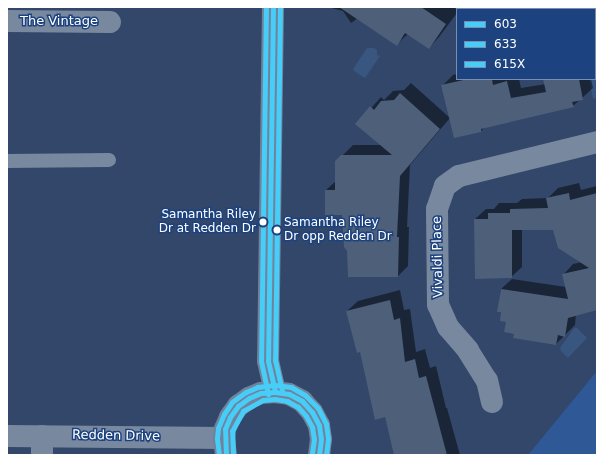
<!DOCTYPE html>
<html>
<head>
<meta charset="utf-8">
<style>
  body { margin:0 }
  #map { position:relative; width:604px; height:462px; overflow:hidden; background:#324769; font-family:"DejaVu Sans",sans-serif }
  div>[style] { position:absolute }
  .green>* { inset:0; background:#2f5897 }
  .water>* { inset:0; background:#395681 }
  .shadow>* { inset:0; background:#0007 }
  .building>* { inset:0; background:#4e5f7a }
  .service>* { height:14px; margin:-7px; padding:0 7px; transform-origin:7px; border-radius:7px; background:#78889f }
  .minor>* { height:22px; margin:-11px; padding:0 11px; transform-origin:11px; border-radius:11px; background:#78889f }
  .tertiary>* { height:22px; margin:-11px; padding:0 11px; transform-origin:11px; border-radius:11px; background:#78889f }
  .secondary>* { height:22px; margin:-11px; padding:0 11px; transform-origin:11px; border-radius:11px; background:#73829b }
  .bus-1>* { height:5px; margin:-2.5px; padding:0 2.5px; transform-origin:2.5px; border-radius:2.5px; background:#46cdf8 }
  .bus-2>* { height:5px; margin:-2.5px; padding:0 2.5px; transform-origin:2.5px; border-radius:2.5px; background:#46cdf8 }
  .bus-3>* { height:5px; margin:-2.5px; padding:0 2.5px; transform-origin:2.5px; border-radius:2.5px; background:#46cdf8 }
  .dots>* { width:11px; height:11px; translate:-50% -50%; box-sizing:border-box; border:2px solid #1c427f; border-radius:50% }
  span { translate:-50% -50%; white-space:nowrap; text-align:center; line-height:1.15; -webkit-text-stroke:3px #1c427f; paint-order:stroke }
  .bus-label { font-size:12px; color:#fff }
  .right { translate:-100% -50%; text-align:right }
  .left { translate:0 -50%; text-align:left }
  .street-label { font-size:13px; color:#fff }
  .frame { position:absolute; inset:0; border:8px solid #fff; pointer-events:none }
  .legend { position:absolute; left:456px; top:8px; width:140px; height:72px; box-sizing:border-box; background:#1c427f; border:1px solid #778eb2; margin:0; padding:5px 7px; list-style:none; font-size:12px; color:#fff }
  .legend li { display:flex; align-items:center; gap:8px; height:20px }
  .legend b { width:20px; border:1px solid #778eb2 }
</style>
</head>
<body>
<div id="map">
  <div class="green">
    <i style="clip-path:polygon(597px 371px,597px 455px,528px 455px)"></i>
  </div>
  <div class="water">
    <i style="clip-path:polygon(367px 48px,374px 48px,377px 50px,377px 55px,380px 56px,365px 78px,354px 71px,353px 69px)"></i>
    <i style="clip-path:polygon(597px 69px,597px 98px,593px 99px,589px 79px,595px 79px,595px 70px)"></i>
    <i style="clip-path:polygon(574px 328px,577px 328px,587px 338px,568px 358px,561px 351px,560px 348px)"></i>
  </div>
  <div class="shadow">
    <i style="clip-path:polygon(328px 7px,454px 7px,456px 9px,456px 7px,542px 7px,542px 9px,457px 9px,457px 13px,439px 37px,429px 48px,408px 34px,397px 44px,358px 18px,351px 23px,343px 11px)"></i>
    <i style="clip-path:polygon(457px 74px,457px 79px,519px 79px,521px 88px,546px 84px,544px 79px,591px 79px,593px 88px,573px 106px,485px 127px,481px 131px,442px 86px,453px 75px)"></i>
    <i style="clip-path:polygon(411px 83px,450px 118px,410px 165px,407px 227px,409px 227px,408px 266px,398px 276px,349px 276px,348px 250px,343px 214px,326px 190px,336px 181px,336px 162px,353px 145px,381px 145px,357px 124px,381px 97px,384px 100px,393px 91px,404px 90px)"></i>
    <i style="clip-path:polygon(579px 183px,581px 190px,597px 186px,597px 309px,576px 314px,575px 325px,556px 344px,515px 333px,502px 312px,498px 311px,501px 289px,512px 279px,566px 287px,563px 275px,573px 264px,582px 262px,554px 229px,522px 229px,522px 267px,511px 277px,475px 219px,486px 209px,494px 209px,499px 203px,517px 203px,522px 199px,548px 198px,558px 188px)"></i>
    <i style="clip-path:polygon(400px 290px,404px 310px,410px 309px,416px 352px,425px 349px,430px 368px,436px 366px,446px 408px,447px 408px,460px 455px,395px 455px,385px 416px,360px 351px,347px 311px,358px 301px)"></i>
  </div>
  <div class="building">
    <i style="clip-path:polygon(339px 7px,421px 7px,446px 24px,429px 49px,405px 33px,397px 46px)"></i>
    <i style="clip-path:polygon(468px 79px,492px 79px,493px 85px,507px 81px,511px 98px,546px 92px,543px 79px,579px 79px,583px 100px,572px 102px,574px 107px,481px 129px,481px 132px,454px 138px,441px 85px)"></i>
    <i style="clip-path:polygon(400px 93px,440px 129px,400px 176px,397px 237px,399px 237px,398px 277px,348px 277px,347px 251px,344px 247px,342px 215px,325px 215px,325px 190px,335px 190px,335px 161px,341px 155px,392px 155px,355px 124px,370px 106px,374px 110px,381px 101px,394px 100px)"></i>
    <i style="clip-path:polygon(569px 193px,570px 200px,597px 193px,597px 310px,568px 318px,565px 337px,558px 335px,556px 345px,513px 338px,514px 334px,504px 332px,506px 322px,500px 321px,501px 312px,497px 312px,501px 289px,568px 299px,562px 274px,589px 268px,558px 248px,553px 230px,512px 230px,512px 278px,475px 279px,474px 219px,488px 219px,488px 213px,510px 213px,510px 209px,548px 208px,546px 198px)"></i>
    <i style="clip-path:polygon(390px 300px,394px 320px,400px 318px,405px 362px,415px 359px,419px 378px,426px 376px,447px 455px,394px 455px,385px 417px,375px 420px,360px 352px,357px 353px,346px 311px)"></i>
  </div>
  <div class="service">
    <i style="left:7px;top:161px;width:102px;rotate:-0.6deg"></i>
  </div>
  <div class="minor">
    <i style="left:579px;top:7px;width:3px;rotate:45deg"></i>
    <i style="left:7px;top:21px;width:103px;rotate:0.6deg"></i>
    <i style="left:595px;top:23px;width:3px;rotate:45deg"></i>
    <i style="left:492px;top:402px;width:22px;rotate:-103deg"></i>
    <i style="left:487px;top:381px;width:36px;rotate:-122deg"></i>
    <i style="left:468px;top:350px;width:30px;rotate:-131deg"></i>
    <i style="left:448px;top:327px;width:24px;rotate:-114deg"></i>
    <i style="left:438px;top:305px;width:96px;rotate:-90.6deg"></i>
    <i style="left:437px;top:209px;width:24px;rotate:-71deg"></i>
    <i style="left:445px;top:186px;width:17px;rotate:-36deg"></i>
    <i style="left:459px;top:176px;width:142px;rotate:-13.8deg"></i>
    <i style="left:42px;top:455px;width:19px;rotate:-90deg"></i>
  </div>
  <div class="tertiary">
    <i style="left:7px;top:436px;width:217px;rotate:0.5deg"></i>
  </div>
  <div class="secondary">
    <i style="left:273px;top:7px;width:354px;rotate:90.8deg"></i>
    <i style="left:268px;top:361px;width:32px;rotate:77deg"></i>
    <i style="left:226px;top:455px;width:17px;rotate:-97deg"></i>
    <i style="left:224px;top:438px;width:9px;rotate:-84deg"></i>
    <i style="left:225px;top:429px;width:13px;rotate:-67deg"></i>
    <i style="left:230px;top:417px;width:14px;rotate:-54deg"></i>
    <i style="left:238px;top:406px;width:14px;rotate:-36deg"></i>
    <i style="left:249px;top:398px;width:13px;rotate:-23deg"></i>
    <i style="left:261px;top:393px;width:14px;rotate:-4deg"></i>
    <i style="left:275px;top:392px;width:14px;rotate:8deg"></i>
    <i style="left:289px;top:394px;width:15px;rotate:28deg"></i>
    <i style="left:302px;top:401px;width:15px;rotate:48deg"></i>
    <i style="left:312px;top:412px;width:15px;rotate:62deg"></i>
    <i style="left:319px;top:425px;width:14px;rotate:82deg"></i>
    <i style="left:321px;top:439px;width:16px;rotate:97deg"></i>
  </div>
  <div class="bus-1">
    <i style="left:273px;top:7px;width:354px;rotate:90.8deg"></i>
    <i style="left:268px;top:361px;width:32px;rotate:77deg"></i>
    <i style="left:226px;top:455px;width:26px;rotate:-92deg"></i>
    <i style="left:225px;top:429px;width:13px;rotate:-67deg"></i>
    <i style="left:230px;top:417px;width:14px;rotate:-54deg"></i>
    <i style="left:238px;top:406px;width:14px;rotate:-36deg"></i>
    <i style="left:249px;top:398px;width:13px;rotate:-23deg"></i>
    <i style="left:261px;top:393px;width:14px;rotate:-4deg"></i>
    <i style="left:275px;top:392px;width:14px;rotate:8deg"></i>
    <i style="left:289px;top:394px;width:15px;rotate:28deg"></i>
    <i style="left:302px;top:401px;width:15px;rotate:48deg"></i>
    <i style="left:312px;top:412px;width:15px;rotate:62deg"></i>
    <i style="left:319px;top:425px;width:14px;rotate:82deg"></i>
    <i style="left:321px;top:439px;width:16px;rotate:97deg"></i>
  </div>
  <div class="bus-2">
    <i style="left:266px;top:7px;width:354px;rotate:90.8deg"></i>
    <i style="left:261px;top:361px;width:34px;rotate:78deg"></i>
    <i style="left:233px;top:454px;width:23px;rotate:-92deg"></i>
    <i style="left:232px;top:431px;width:23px;rotate:-61deg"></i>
    <i style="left:243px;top:411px;width:23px;rotate:-29deg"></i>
    <i style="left:263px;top:400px;width:12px;rotate:-5deg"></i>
    <i style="left:275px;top:399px;width:12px;rotate:9deg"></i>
    <i style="left:287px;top:401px;width:13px;rotate:29deg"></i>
    <i style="left:298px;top:407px;width:12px;rotate:48deg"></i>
    <i style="left:306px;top:416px;width:13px;rotate:61deg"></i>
    <i style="left:312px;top:427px;width:12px;rotate:81deg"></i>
    <i style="left:314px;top:439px;width:15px;rotate:98deg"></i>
  </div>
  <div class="bus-3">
    <i style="left:280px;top:7px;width:353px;rotate:90.8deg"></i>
    <i style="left:275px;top:360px;width:31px;rotate:77deg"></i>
    <i style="left:219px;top:455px;width:17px;rotate:-97deg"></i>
    <i style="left:217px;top:438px;width:10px;rotate:-84deg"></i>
    <i style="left:218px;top:428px;width:15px;rotate:-67deg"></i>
    <i style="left:224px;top:414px;width:14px;rotate:-56deg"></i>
    <i style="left:232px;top:402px;width:17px;rotate:-36deg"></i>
    <i style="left:246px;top:392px;width:13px;rotate:-23deg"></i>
    <i style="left:258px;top:387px;width:17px;rotate:-7deg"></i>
    <i style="left:275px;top:385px;width:16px;rotate:7deg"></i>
    <i style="left:291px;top:387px;width:16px;rotate:30deg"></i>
    <i style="left:305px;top:395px;width:18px;rotate:45deg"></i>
    <i style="left:318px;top:408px;width:18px;rotate:63deg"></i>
    <i style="left:326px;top:424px;width:15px;rotate:82deg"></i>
    <i style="left:328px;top:439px;width:16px;rotate:97deg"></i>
  </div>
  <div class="dots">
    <i style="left:263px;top:222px;background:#fff"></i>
    <i style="left:277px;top:230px;background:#fff"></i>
  </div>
  <div class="bus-label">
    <span class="right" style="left:256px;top:222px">Samantha Riley<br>Dr at Redden Dr</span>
    <span class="left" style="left:284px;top:230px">Samantha Riley<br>Dr opp Redden Dr</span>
  </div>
  <div class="street-label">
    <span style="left:59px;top:21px">The Vintage</span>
    <span style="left:438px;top:257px;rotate:-91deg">Vivaldi Place</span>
    <span style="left:116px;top:436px;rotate:1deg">Redden Drive</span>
  </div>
  <div class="frame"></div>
  <ul class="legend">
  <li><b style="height:5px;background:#46cdf8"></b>603</li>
  <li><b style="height:5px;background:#46cdf8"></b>633</li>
  <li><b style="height:5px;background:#46cdf8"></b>615X</li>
  </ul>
</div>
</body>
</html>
